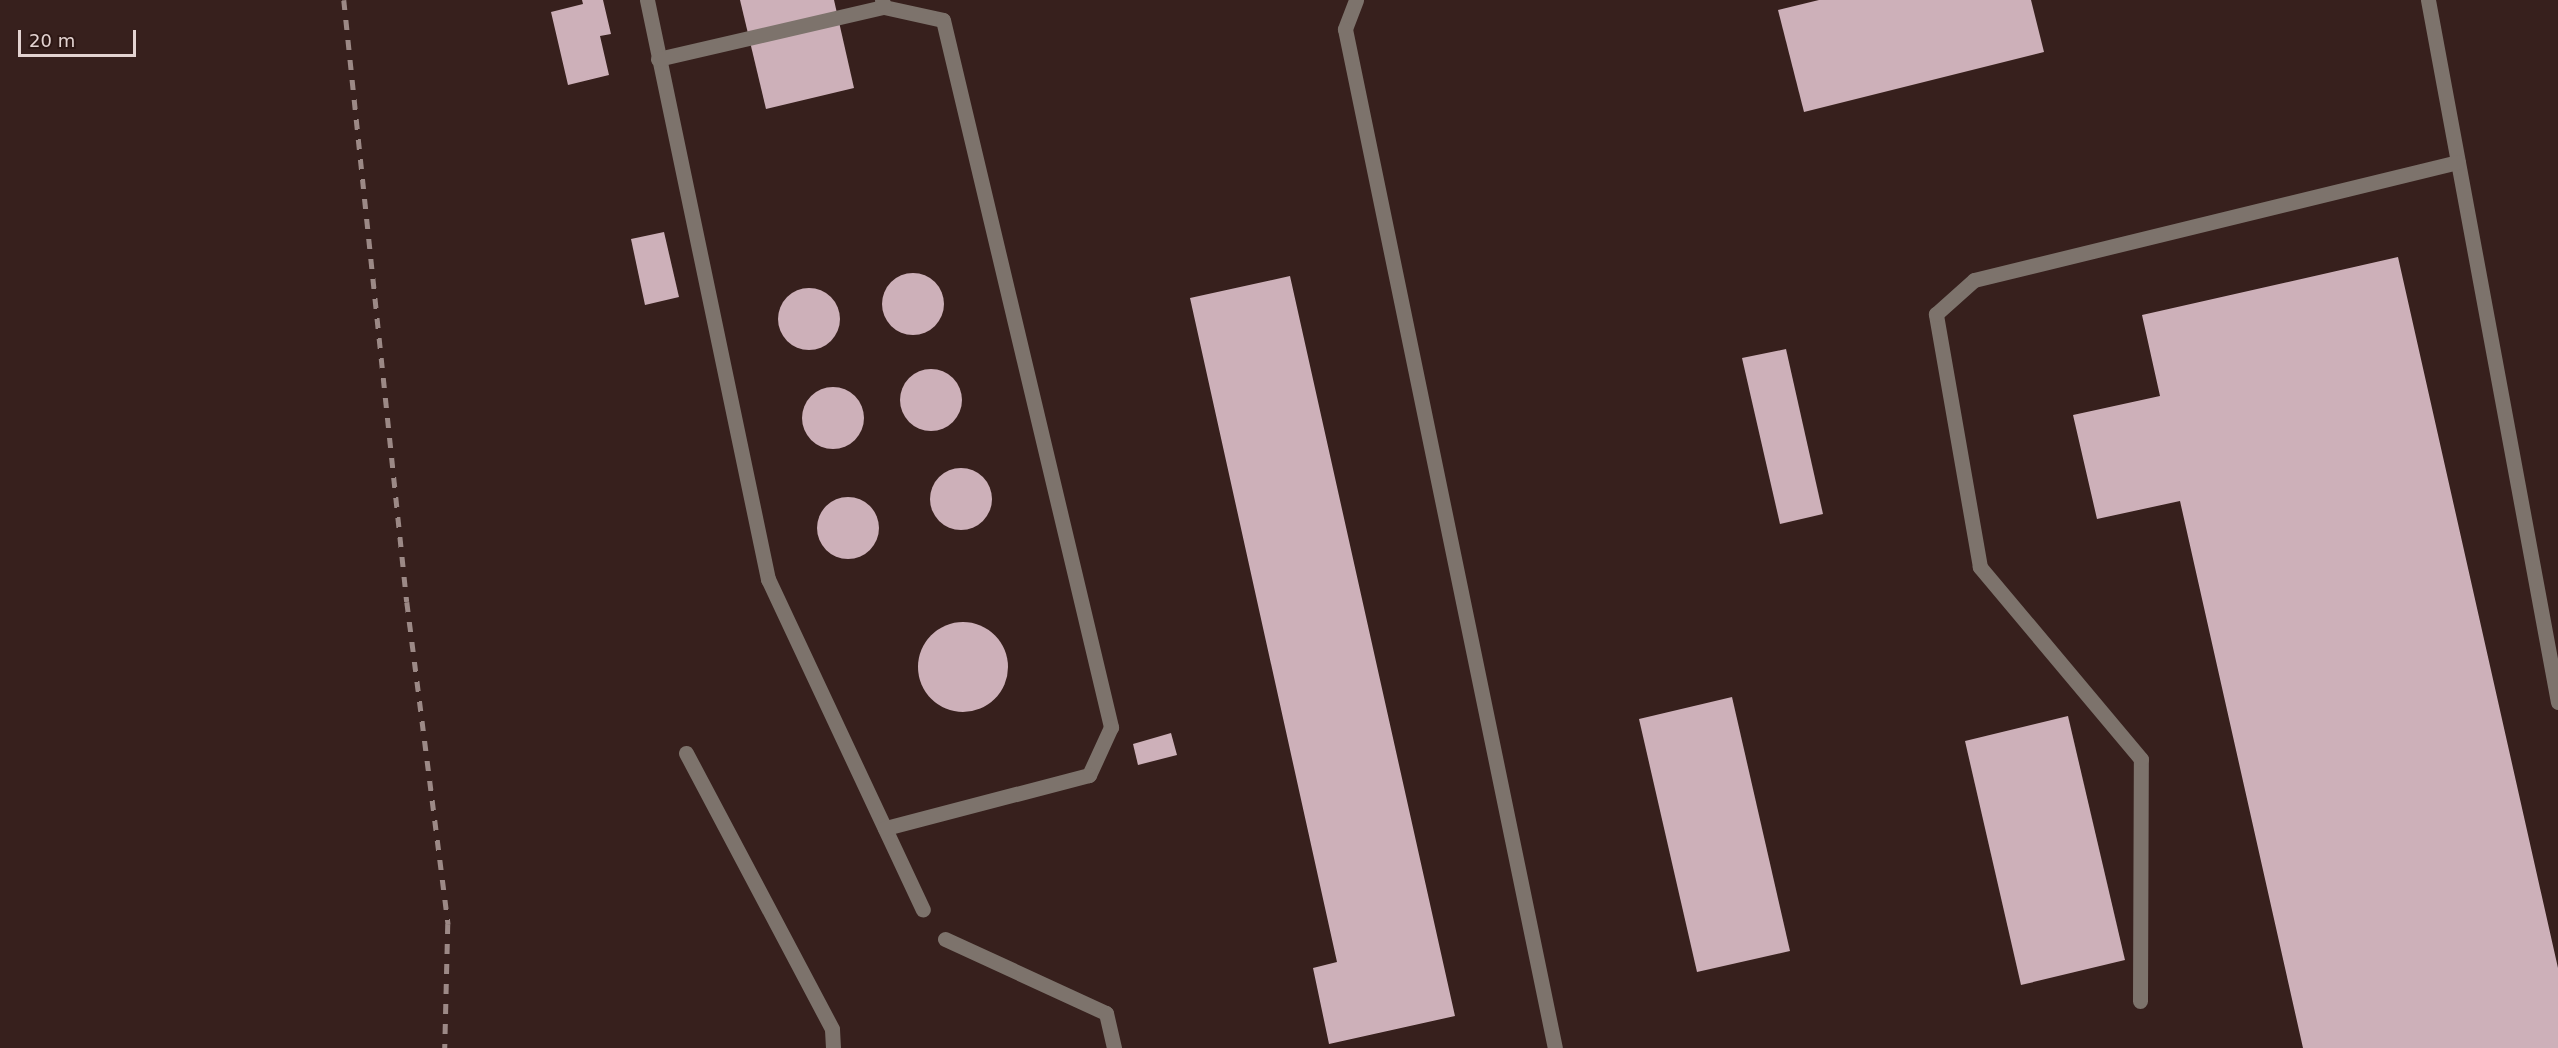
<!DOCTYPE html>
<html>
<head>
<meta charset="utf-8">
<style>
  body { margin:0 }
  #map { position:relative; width:2558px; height:1048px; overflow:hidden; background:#37201d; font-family:"DejaVu Sans",sans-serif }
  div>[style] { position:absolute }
  .building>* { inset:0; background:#cdb0b9 }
  .round { border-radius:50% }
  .minor>* { height:15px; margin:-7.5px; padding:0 7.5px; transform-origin:7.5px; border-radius:7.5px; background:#7d736c }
  .rail>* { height:4.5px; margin-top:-2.25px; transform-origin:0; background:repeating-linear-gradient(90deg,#9c8986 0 10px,transparent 0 20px) }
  span { translate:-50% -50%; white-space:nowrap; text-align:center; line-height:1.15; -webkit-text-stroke:6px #2d1714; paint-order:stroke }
  .scale { position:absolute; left:18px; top:30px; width:118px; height:27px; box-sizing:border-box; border:3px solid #e3d3d1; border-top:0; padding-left:8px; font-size:18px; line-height:21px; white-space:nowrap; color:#e3d3d1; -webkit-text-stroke:4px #2d1714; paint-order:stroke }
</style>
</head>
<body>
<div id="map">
  <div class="building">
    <i style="clip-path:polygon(582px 0,603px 0,611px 34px,600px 36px,609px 75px,568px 85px,551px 12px,583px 4px)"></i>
    <i style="clip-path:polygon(740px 0,834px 0,854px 88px,766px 109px)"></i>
    <i style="clip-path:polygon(1819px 0,2031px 0,2044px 52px,1804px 112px,1778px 10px)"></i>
    <i style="clip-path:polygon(664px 232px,679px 297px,645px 305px,631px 239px)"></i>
    <i style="clip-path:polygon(2398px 257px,2558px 968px,2558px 1048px,2303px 1048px,2180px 501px,2097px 519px,2073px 415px,2160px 396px,2142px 315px)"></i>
    <i class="round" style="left:882px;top:273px;width:62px;height:62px"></i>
    <i style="clip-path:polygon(1290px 276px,1455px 1016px,1329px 1044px,1313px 968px,1337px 962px,1190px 298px)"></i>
    <i class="round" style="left:778px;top:288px;width:62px;height:62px"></i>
    <i style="clip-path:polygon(1786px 349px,1823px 514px,1780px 524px,1742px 358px)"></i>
    <i class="round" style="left:900px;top:369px;width:62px;height:62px"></i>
    <i class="round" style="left:802px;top:387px;width:62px;height:62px"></i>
    <i class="round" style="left:930px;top:468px;width:62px;height:62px"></i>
    <i class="round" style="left:817px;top:497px;width:62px;height:62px"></i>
    <i class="round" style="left:918px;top:622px;width:90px;height:90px"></i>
    <i style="clip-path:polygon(1732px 697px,1790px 951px,1697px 972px,1639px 719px)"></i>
    <i style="clip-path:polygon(2068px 716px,2125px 960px,2021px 985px,1965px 741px)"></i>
    <i style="clip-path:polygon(1171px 733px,1177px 755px,1138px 765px,1133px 744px)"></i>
  </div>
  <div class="minor">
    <i style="left:647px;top:0;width:592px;rotate:78.2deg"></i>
    <i style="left:768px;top:579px;width:365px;rotate:64.9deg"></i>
    <i style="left:1356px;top:0;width:31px;rotate:111deg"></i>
    <i style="left:1345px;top:29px;width:1040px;rotate:78.36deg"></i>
    <i style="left:2428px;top:0;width:714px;rotate:79.51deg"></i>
    <i style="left:884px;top:7px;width:60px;rotate:12.4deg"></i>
    <i style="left:943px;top:20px;width:727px;rotate:76.63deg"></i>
    <i style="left:1111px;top:727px;width:53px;rotate:114.6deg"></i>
    <i style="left:1089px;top:775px;width:211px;rotate:165.4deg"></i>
    <i style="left:658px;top:59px;width:232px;rotate:-13deg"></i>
    <i style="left:884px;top:7px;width:7px;rotate:-106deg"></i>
    <i style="left:686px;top:753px;width:312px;rotate:62.1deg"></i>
    <i style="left:832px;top:1029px;width:19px;rotate:87deg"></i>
    <i style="left:945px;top:939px;width:177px;rotate:24.7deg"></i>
    <i style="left:1106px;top:1013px;width:36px;rotate:77deg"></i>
    <i style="left:2140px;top:1001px;width:242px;rotate:-89.8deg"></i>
    <i style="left:2141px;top:759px;width:251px;rotate:-130deg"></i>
    <i style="left:1980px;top:567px;width:257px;rotate:-99.9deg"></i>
    <i style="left:1936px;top:314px;width:51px;rotate:-41.8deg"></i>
    <i style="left:1974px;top:280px;width:498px;rotate:-13.7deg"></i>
  </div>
  <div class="rail">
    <i style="left:344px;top:0;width:605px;rotate:84.03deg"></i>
    <i style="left:407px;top:602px;width:325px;rotate:82.7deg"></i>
    <i style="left:448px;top:924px;width:124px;rotate:91.4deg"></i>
  </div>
  <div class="scale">20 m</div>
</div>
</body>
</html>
